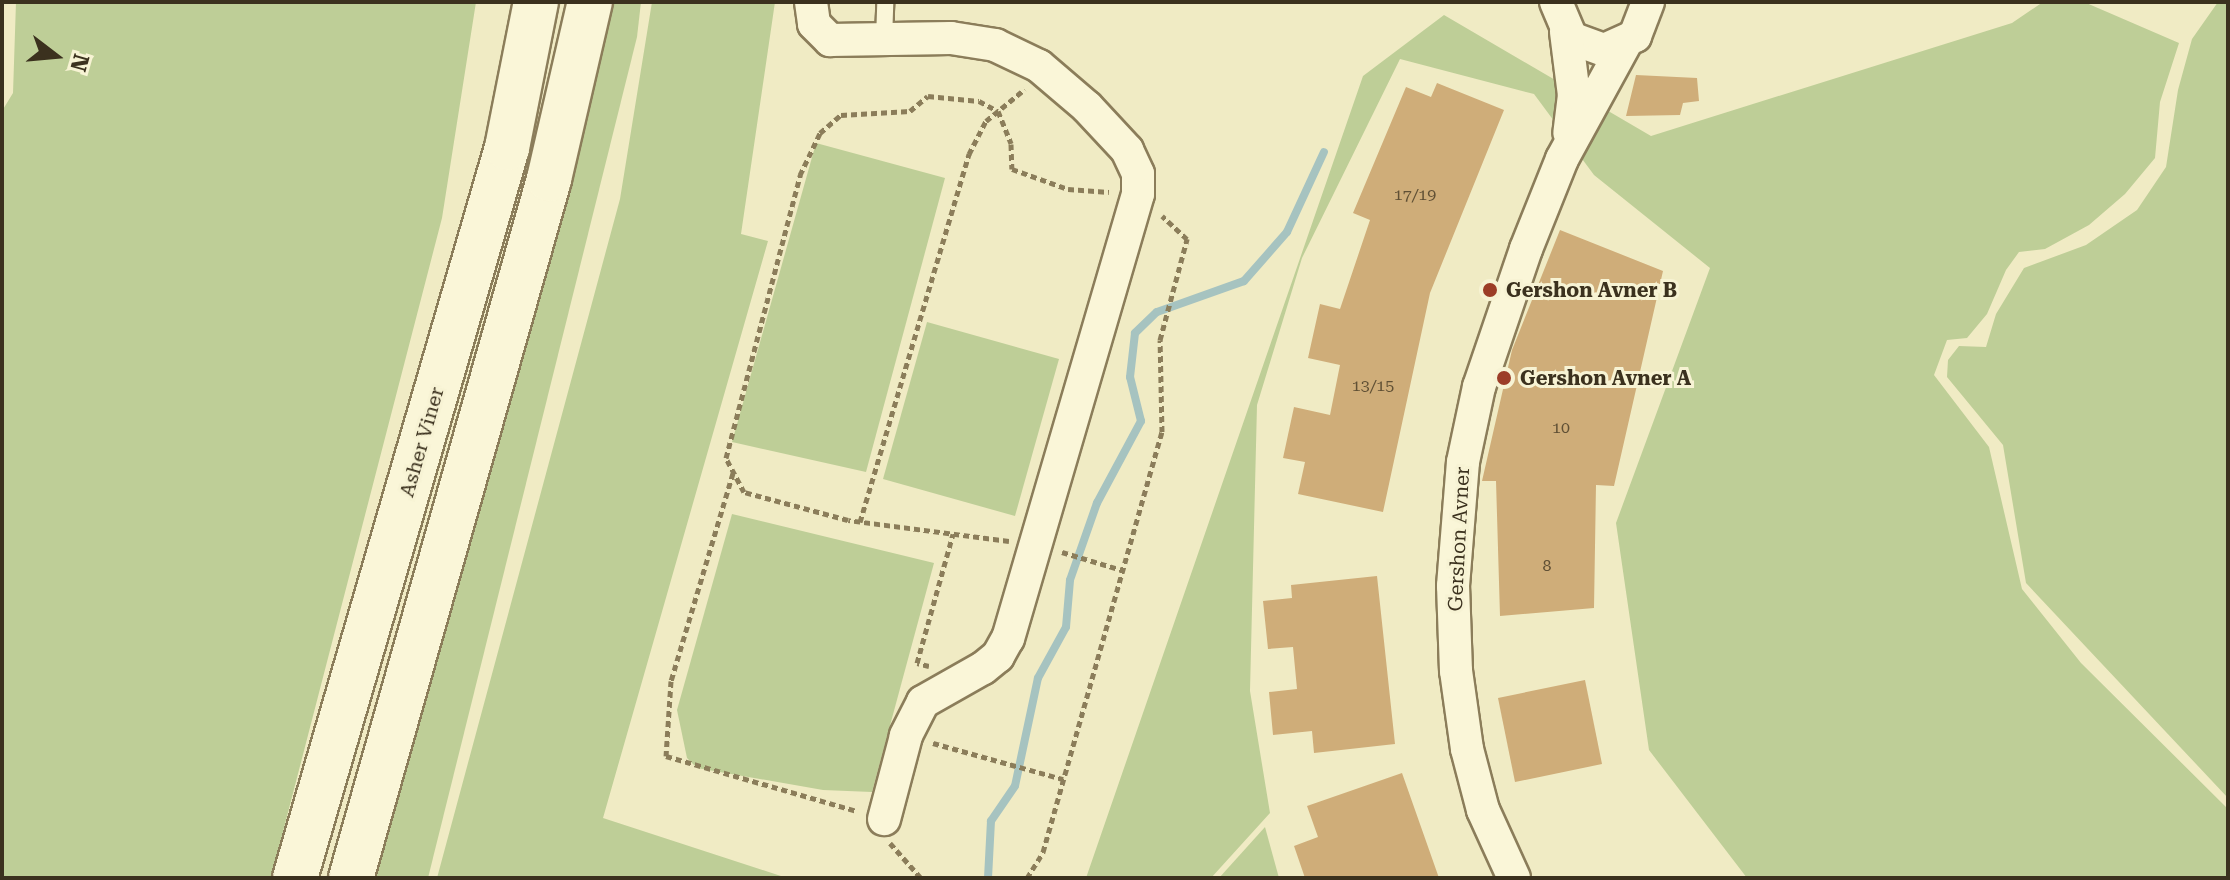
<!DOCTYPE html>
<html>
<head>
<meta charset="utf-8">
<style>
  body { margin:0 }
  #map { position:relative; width:2230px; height:880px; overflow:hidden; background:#f0ebc4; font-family:"Roboto Serif",serif }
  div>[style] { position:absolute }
  .green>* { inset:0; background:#bece97 }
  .stream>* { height:8px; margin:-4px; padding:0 4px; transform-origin:4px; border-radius:4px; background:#a6c3c0 }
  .building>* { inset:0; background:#cfad79 }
  .path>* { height:5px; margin-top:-2.5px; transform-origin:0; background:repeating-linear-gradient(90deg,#8b7d5a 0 6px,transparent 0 10px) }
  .roads { filter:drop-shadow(2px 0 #8b7d5a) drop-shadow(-2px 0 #8b7d5a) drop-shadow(0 2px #8b7d5a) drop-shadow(0 -2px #8b7d5a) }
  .service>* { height:16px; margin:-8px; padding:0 8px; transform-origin:8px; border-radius:8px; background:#faf6d8 }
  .minor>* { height:32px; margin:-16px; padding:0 16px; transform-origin:16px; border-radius:16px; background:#faf6d8 }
  .secondary>* { height:44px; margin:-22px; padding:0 22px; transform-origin:22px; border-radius:22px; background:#faf6d8 }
  .dots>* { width:22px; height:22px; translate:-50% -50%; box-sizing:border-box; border:4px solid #f7f3d4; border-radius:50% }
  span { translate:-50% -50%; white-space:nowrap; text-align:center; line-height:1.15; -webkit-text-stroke:6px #f7f3d4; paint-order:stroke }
  .number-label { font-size:16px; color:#605035 }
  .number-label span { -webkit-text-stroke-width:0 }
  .poi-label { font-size:20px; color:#3b311e; font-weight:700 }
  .left { translate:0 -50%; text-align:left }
  .street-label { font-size:20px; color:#3b311e }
  .frame { position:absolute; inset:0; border:4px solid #3b311e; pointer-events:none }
  .north { position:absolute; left:16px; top:16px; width:80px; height:80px; -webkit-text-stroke:6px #f7f3d4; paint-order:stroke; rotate:106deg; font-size:22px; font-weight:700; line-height:32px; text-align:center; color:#3b311e }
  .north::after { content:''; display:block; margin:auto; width:28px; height:36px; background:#3b311e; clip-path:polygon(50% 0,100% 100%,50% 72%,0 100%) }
</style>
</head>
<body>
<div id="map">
  <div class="green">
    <i style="clip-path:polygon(16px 2px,476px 2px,442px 218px,271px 878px,2px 878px,2px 111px,13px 93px)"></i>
    <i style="clip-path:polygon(598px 2px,641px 2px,637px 37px,428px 878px,370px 878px)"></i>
    <i style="clip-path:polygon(652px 2px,775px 2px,741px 234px,768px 241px,603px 818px,787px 878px,437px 878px,620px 199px)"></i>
    <i style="clip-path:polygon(2043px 2px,2084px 2px,2179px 43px,2160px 102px,2155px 158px,2125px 194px,2089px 225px,2045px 249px,2019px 252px,2006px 270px,1987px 314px,1967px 338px,1947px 340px,1934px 375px,1989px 447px,2022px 589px,2081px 663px,2228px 809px,2228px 878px,1747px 878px,1649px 750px,1616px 523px,1710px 268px,1594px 175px,1534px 94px,1400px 59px,1302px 258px,1257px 405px,1250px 691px,1270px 813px,1211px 878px,1086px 878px,1363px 76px,1444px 15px,1651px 136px,2012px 23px)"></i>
    <i style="clip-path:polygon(2218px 2px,2228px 2px,2228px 798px,2026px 583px,2003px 445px,1947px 377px,1948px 360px,1959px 346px,1986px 347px,1996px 314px,2024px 268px,2086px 245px,2137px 210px,2166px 167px,2178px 90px,2192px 39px)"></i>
    <i style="clip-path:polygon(816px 143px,945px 178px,866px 472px,732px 442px)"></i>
    <i style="clip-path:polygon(927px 322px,1059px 359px,1015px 516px,883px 479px)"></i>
    <i style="clip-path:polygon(732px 514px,934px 563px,872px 792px,823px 790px,697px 768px,687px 758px,677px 710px)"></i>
    <i style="clip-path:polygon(1265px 827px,1279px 878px,1219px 878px)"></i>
  </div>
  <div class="stream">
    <i style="left:988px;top:878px;width:57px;rotate:-87deg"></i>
    <i style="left:991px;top:821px;width:42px;rotate:-55.6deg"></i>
    <i style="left:1015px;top:786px;width:110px;rotate:-78deg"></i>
    <i style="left:1038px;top:678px;width:58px;rotate:-61.2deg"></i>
    <i style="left:1066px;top:627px;width:47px;rotate:-85.1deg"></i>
    <i style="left:1070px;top:580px;width:82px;rotate:-70.7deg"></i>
    <i style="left:1097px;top:503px;width:93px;rotate:-61.8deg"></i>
    <i style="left:1141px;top:421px;width:45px;rotate:-104deg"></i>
    <i style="left:1130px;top:377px;width:44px;rotate:-83.5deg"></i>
    <i style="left:1135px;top:333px;width:30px;rotate:-44deg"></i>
    <i style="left:1157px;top:312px;width:92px;rotate:-19.6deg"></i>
    <i style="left:1244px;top:281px;width:65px;rotate:-48.7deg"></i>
    <i style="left:1287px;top:232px;width:88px;rotate:-65.2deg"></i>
  </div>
  <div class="building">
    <i style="clip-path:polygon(1636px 75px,1697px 78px,1699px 101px,1683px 103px,1680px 115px,1626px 116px)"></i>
    <i style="clip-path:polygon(1437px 83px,1504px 110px,1430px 293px,1383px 512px,1298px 494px,1305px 462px,1283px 458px,1294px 407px,1330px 415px,1340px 365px,1308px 358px,1320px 304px,1340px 309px,1370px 220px,1353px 213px,1406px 87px,1431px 97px)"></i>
    <i style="clip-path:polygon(1560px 230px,1663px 271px,1614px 486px,1596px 485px,1594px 608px,1500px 616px,1496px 481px,1482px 481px,1512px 350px)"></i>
    <i style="clip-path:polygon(1377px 576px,1395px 744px,1314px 753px,1312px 731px,1273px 735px,1269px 692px,1297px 689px,1293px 647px,1268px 649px,1263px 601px,1292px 598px,1291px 585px)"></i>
    <i style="clip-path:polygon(1585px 680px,1602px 764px,1515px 782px,1498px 698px)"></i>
    <i style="clip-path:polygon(1402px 773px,1439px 878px,1305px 878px,1294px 846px,1318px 837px,1307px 806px)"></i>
  </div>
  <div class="path">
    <i style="left:733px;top:473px;width:217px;rotate:106.6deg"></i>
    <i style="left:671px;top:681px;width:75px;rotate:93.8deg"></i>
    <i style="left:666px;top:756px;width:199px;rotate:16.1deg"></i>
    <i style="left:860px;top:522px;width:384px;rotate:-73.5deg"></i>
    <i style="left:969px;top:154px;width:37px;rotate:-63deg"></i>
    <i style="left:986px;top:121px;width:50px;rotate:-39.4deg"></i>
    <i style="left:1009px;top:541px;width:162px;rotate:-172.6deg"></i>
    <i style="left:848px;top:520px;width:108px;rotate:-164.9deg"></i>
    <i style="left:744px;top:492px;width:38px;rotate:-118deg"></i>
    <i style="left:726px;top:458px;width:293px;rotate:-75.3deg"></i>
    <i style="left:800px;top:175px;width:47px;rotate:-64.5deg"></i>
    <i style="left:820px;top:133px;width:28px;rotate:-41deg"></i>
    <i style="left:841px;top:115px;width:69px;rotate:-3.3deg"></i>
    <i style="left:910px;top:111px;width:23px;rotate:-40deg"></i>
    <i style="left:928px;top:96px;width:51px;rotate:5.6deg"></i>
    <i style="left:979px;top:101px;width:21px;rotate:28deg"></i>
    <i style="left:998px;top:111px;width:35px;rotate:68deg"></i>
    <i style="left:1011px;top:144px;width:25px;rotate:88deg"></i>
    <i style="left:1012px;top:169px;width:59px;rotate:19.7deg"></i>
    <i style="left:1068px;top:189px;width:41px;rotate:4.2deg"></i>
    <i style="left:1062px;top:552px;width:63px;rotate:16.7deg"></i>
    <i style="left:929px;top:666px;width:12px;rotate:-166deg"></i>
    <i style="left:917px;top:663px;width:134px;rotate:-74.4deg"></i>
    <i style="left:933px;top:743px;width:135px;rotate:15.5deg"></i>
    <i style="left:890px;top:843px;width:47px;rotate:48.5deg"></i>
    <i style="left:1027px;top:878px;width:31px;rotate:-58deg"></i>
    <i style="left:1043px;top:852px;width:437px;rotate:-74.2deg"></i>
    <i style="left:1162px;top:432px;width:92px;rotate:-91.2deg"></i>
    <i style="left:1160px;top:340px;width:105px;rotate:-75deg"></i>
    <i style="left:1187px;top:239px;width:34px;rotate:-137deg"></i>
  </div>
  <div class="roads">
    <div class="service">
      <i style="left:884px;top:40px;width:38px;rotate:-88deg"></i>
    </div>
    <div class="minor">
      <i style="left:811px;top:2px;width:22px;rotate:82deg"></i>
      <i style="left:814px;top:24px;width:23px;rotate:45deg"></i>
      <i style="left:830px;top:40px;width:121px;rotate:-0.9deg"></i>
      <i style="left:951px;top:38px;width:45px;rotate:9deg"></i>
      <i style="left:995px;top:45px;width:49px;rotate:25.5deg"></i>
      <i style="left:1039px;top:66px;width:63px;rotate:40.5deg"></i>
      <i style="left:1087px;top:107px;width:59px;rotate:47.1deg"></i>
      <i style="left:1127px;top:150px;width:26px;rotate:65deg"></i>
      <i style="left:1138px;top:174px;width:20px;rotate:90deg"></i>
      <i style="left:1138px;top:194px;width:463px;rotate:106.3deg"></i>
      <i style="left:1008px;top:638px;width:21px;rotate:119deg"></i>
      <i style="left:998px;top:656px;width:19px;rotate:141deg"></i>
      <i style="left:983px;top:668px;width:69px;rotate:150.5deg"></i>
      <i style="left:923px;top:702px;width:38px;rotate:117deg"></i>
      <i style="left:906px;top:736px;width:86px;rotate:104.8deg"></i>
      <i style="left:1556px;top:2px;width:39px;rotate:67deg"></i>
      <i style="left:1571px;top:38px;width:35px;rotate:20deg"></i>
      <i style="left:1604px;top:50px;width:34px;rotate:-24deg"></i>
      <i style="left:1635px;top:36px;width:36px;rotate:-69deg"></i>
      <i style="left:1566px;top:32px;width:64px;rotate:82.8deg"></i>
      <i style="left:1574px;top:95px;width:38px;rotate:97deg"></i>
      <i style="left:1514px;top:878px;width:75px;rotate:-114.5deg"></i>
      <i style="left:1483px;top:810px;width:63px;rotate:-104.7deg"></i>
      <i style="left:1467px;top:749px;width:79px;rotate:-98deg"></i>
      <i style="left:1456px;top:671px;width:85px;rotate:-92deg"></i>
      <i style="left:1453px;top:586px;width:124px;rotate:-85.4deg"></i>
      <i style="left:1463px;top:462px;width:77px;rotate:-78deg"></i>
      <i style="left:1479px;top:387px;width:146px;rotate:-71.2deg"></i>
      <i style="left:1526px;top:249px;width:97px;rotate:-68.2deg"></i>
      <i style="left:1562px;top:159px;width:131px;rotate:-61.3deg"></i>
    </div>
    <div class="secondary">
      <i style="left:295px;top:878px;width:760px;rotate:-73.81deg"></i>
      <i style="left:507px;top:148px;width:149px;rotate:-78.8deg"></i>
      <i style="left:351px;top:878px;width:727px;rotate:-74.18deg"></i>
      <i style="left:549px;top:179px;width:182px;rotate:-77deg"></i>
    </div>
  </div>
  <div class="dots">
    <i style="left:1490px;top:290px;background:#9c3d27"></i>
    <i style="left:1504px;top:378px;background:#9c3d27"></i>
  </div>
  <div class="number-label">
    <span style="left:1415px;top:195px">17/19</span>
    <span style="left:1373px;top:386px">13/15</span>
    <span style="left:1561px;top:428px">10</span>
    <span style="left:1547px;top:566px">8</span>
  </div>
  <div class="poi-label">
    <span class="left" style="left:1506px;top:290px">Gershon Avner B</span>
    <span class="left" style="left:1520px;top:378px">Gershon Avner A</span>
  </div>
  <div class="street-label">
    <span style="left:422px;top:442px;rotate:-74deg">Asher Viner</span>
    <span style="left:1459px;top:539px;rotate:-87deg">Gershon Avner</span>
  </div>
  <div class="frame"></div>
  <div class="north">N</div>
</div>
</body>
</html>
